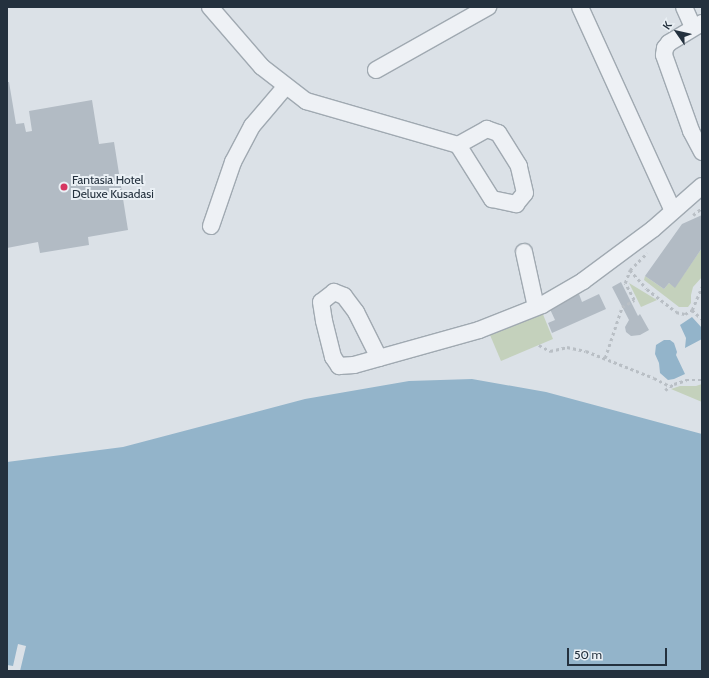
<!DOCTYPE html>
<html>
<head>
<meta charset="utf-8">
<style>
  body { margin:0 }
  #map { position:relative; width:709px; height:678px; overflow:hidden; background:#dbe1e7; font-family:Cabin,sans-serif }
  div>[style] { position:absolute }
  .green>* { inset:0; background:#c4d1bc }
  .water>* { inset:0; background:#93b4ca }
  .pier>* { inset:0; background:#dbe1e7 }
  .building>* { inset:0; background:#b2bbc4 }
  .path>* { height:2.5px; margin-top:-1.25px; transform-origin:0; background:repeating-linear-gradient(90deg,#b9bfc5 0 3px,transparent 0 6px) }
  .roads { filter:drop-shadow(1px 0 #a0a9b1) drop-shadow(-1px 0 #a0a9b1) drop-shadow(0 1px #a0a9b1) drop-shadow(0 -1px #a0a9b1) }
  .minor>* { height:16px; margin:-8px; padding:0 8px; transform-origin:8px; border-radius:8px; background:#eef1f5 }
  .dots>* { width:11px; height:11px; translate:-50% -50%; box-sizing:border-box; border:2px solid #eaf0f5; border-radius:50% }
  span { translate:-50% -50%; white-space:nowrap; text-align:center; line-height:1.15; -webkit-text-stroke:4px #eaf0f5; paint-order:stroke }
  .poi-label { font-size:12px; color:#24313e }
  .left { translate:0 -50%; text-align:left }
  .frame { position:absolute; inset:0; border:8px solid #24313e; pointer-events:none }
  .north { position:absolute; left:657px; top:12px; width:40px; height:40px; -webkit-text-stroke:3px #eaf0f5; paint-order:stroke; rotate:304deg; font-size:11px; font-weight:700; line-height:16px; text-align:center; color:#24313e }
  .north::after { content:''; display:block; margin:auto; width:14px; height:18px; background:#24313e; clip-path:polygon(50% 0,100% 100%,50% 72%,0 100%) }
  .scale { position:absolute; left:567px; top:648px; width:100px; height:18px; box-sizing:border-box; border:2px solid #24313e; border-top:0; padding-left:5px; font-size:12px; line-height:14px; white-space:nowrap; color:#24313e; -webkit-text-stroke:3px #eaf0f5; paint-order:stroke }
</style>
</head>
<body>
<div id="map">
  <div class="green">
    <i style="clip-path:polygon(702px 248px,702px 277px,693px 287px,691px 295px,691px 303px,688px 307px,679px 307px,644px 280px,645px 276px,664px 289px,669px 283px,675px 287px)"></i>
    <i style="clip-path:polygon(629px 283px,657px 300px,641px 307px)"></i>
    <i style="clip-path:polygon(542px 312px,553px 339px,501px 361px,490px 335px)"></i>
    <i style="clip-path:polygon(702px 384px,702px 402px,671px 389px,680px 386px,696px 386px)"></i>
  </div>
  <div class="water">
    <i style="clip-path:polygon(692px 317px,702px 328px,702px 339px,685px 348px,686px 338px,680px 325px)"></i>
    <i style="clip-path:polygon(664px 340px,670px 340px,674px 343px,677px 352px,676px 355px,685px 374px,674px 379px,668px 380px,660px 373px,659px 363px,655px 354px,656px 345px)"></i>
    <i style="clip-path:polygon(472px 379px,546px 392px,702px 434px,702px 671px,7px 671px,7px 462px,123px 447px,305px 399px,409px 381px)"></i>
  </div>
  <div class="pier">
    <i style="clip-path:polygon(18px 644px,26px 646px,20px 671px,7px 671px,7px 665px,13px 666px)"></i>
  </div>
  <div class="building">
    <i style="clip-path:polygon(7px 82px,9px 82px,16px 124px,24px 123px,26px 132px,32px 131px,29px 111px,92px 100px,99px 144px,114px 142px,128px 230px,88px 237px,89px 245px,40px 253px,38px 242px,7px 248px)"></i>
    <i style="clip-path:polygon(702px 215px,702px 248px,675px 288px,669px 283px,664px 289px,645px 276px,682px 224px)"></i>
    <i style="clip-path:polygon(621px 282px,638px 316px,640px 314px,649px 330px,640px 335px,631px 336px,626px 332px,625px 327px,629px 320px,612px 287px)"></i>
    <i style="clip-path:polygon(579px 294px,582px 302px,599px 294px,606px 309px,552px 333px,548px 323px,555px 320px,549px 307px)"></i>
  </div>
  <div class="path">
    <i style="left:693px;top:215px;width:11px;rotate:-38deg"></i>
    <i style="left:630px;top:270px;width:25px;rotate:48deg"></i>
    <i style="left:647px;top:289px;width:37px;rotate:38deg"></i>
    <i style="left:676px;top:312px;width:9px;rotate:13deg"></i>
    <i style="left:685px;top:314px;width:8px;rotate:-30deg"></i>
    <i style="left:692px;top:310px;width:25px;rotate:-67deg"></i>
    <i style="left:692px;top:310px;width:13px;rotate:42deg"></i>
    <i style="left:539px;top:345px;width:13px;rotate:29deg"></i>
    <i style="left:550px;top:351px;width:17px;rotate:-13deg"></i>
    <i style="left:567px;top:347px;width:19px;rotate:12deg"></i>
    <i style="left:586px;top:351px;width:73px;rotate:21.7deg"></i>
    <i style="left:654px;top:378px;width:18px;rotate:27deg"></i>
    <i style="left:605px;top:358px;width:54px;rotate:-71.6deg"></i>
    <i style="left:622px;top:307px;width:14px;rotate:-30deg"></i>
    <i style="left:634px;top:300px;width:19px;rotate:-118deg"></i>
    <i style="left:625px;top:283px;width:14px;rotate:-69deg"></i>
    <i style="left:630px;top:270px;width:24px;rotate:-45deg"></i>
    <i style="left:665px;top:390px;width:11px;rotate:-34deg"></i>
    <i style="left:674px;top:384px;width:13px;rotate:-18deg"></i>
    <i style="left:686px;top:380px;width:16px"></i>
  </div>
  <div class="roads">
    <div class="minor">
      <i style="left:210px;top:7px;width:79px;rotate:49.1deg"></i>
      <i style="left:262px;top:67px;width:56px;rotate:37.7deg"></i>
      <i style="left:306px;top:101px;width:158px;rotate:16.1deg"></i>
      <i style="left:458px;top:145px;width:64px;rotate:57.8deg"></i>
      <i style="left:492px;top:199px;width:25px;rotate:12deg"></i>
      <i style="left:516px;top:204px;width:14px;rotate:-51deg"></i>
      <i style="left:525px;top:193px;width:28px;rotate:-103deg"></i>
      <i style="left:519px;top:166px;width:39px;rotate:-122deg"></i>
      <i style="left:498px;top:133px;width:12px;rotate:-160deg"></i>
      <i style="left:487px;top:129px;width:33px;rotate:151deg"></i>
      <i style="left:580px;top:7px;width:224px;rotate:65.5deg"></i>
      <i style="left:684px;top:7px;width:22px;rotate:66deg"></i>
      <i style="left:702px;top:23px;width:39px;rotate:149deg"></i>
      <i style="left:669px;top:43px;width:6px;rotate:129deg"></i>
      <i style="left:665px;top:48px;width:7px;rotate:98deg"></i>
      <i style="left:664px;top:55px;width:81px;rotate:70.4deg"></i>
      <i style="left:691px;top:131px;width:24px;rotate:62deg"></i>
      <i style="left:376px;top:70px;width:129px;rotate:-29.4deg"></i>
      <i style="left:211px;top:226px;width:68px;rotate:-71deg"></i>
      <i style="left:233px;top:162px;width:41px;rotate:-62.2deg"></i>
      <i style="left:252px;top:126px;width:52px;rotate:-49.6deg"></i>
      <i style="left:524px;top:252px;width:56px;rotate:77.7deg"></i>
      <i style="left:379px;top:358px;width:51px;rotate:-116.6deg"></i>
      <i style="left:356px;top:312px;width:20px;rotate:-127deg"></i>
      <i style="left:344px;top:296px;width:11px;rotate:-158deg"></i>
      <i style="left:334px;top:292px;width:16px;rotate:142deg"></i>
      <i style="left:321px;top:302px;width:19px;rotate:81deg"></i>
      <i style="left:324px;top:321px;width:37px;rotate:76deg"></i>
      <i style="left:333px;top:357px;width:11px;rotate:56deg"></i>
      <i style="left:339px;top:366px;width:15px;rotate:-4deg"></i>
      <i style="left:354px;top:365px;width:130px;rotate:-15.6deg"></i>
      <i style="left:479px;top:330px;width:68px;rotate:-21.6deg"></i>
      <i style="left:542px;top:305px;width:48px;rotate:-30.3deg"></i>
      <i style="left:583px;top:281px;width:87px;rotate:-36.6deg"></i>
      <i style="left:653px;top:229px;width:65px;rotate:-41.3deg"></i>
    </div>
  </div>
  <div class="dots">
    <i style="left:64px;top:187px;background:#d63661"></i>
  </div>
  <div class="poi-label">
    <span class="left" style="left:72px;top:187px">Fantasia Hotel<br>Deluxe Kusadasi</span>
  </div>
  <div class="frame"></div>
  <div class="north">K</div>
  <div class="scale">50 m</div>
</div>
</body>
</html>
